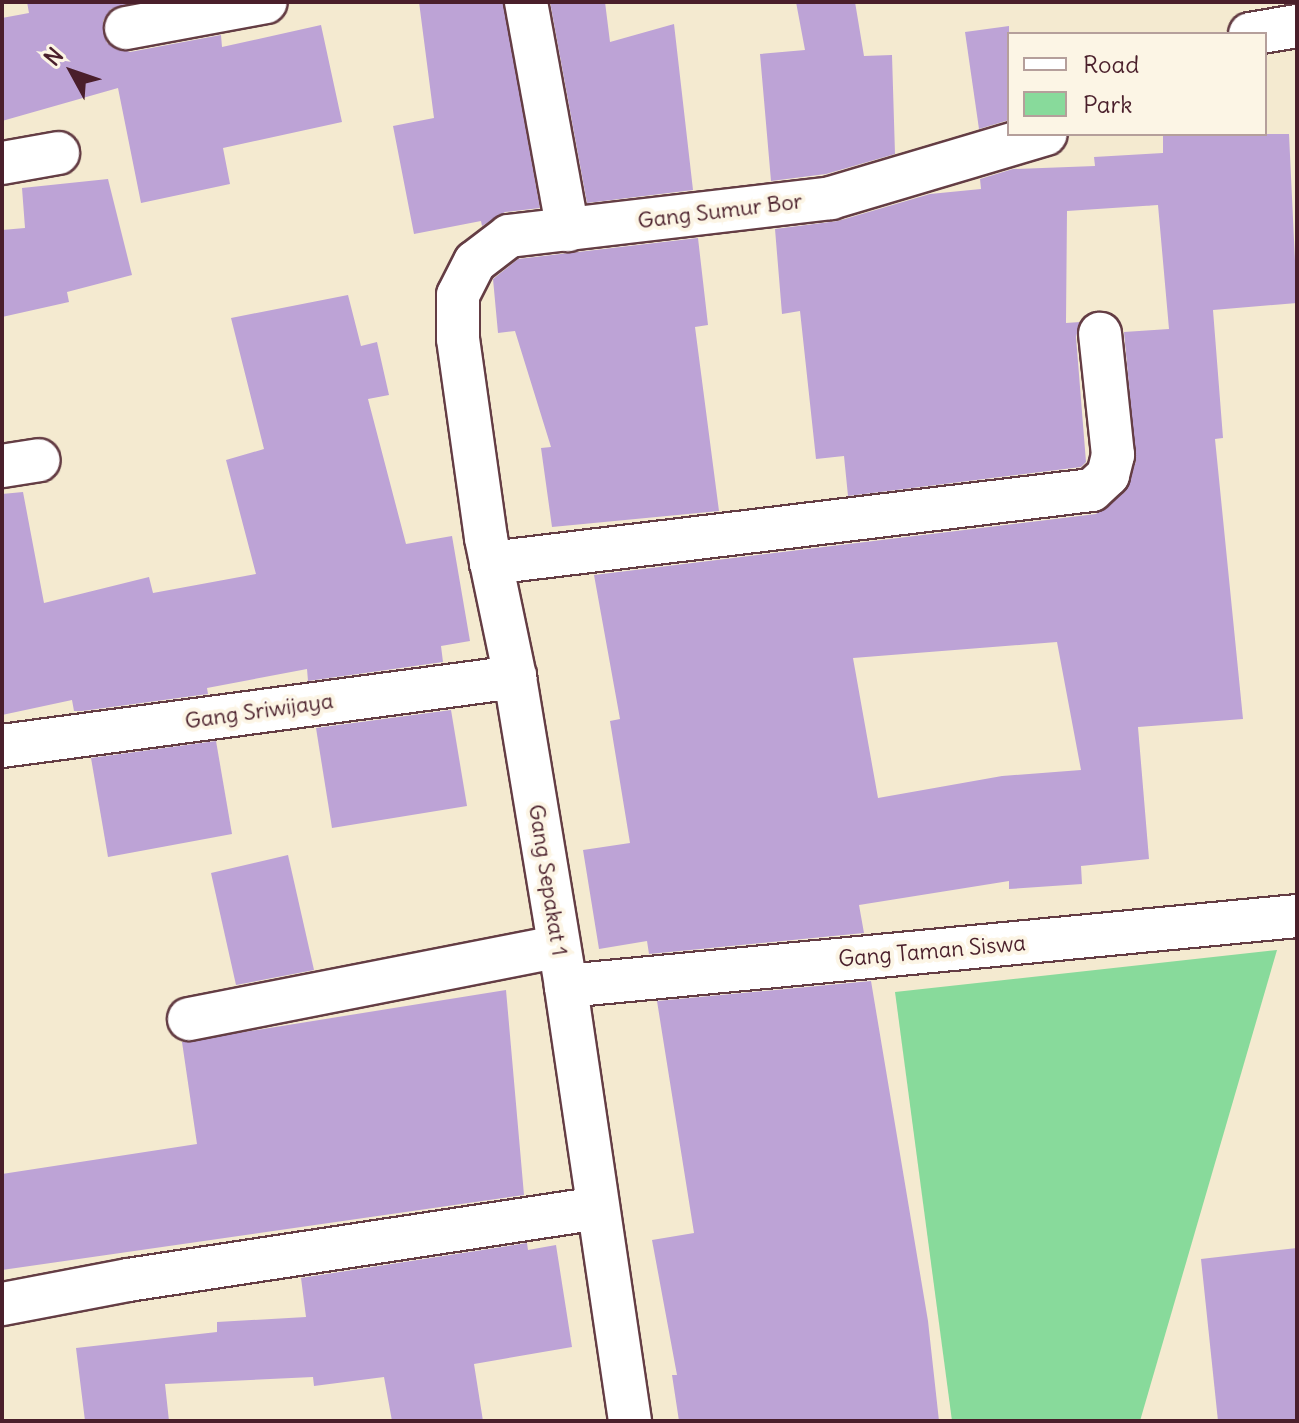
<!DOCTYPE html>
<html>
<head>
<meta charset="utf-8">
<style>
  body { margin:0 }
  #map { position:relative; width:1299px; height:1423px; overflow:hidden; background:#f4ead0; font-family:Delius,sans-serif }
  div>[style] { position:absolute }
  .green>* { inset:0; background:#88da9b }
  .building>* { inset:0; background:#bda3d6 }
  .roads { filter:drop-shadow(2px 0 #643d44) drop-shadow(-2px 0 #643d44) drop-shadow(0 2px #643d44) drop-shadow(0 -2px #643d44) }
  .street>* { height:42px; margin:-21px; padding:0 21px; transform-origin:21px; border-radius:21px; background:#fff }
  span { translate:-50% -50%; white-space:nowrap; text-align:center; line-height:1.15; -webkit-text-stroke:8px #fcf5e5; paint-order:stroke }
  .street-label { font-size:22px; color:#4a1f2b }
  .frame { position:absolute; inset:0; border:4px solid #4a1f2b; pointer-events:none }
  .legend { position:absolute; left:1007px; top:32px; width:260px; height:104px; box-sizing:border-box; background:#fcf5e5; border:2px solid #b59f9b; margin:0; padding:10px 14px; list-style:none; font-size:24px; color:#4a1f2b }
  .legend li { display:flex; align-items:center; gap:16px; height:40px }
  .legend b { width:40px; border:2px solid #b59f9b }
  .north { position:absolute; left:32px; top:32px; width:80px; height:80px; -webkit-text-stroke:6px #fcf5e5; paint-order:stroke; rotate:310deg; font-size:22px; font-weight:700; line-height:32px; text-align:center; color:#4a1f2b }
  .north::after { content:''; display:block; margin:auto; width:28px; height:36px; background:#4a1f2b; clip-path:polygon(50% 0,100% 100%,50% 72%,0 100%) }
</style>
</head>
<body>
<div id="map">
  <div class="green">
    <i style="clip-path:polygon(1277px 950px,1140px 1421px,952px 1421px,895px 992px)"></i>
  </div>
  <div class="building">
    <i style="clip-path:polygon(27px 2px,135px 2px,111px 9px,103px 21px,107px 43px,130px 52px,221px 35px,222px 47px,321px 25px,342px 122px,223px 148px,230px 184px,141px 203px,118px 88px,2px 121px,2px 18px,29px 13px)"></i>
    <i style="clip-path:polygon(419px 2px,503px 2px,540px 208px,505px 212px,482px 226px,481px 221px,414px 234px,393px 126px,434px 118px)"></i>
    <i style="clip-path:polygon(550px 2px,605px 2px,610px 42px,674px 24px,693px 190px,587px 203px)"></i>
    <i style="clip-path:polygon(796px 2px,855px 2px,864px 56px,892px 55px,895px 154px,826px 174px,771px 181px,760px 54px,805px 50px)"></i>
    <i style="clip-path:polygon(1009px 26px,1009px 120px,979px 129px,965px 32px)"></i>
    <i style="clip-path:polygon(evenodd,1163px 134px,1289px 134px,1297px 303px,1213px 310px,1223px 438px,1215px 439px,1243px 719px,1138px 727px,1149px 859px,1081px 866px,1082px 884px,1009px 889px,1009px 881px,859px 905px,864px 933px,649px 954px,647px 941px,599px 949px,583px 850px,630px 843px,610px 721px,620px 719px,594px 575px,1096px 514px,1125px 492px,1136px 461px,1124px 332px,1169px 329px,1158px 205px,1067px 211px,1066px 323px,1080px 322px,1076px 337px,1086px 462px,1081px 467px,848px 496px,844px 456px,816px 459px,800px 311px,782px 314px,775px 229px,838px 221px,930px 194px,981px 189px,980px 179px,1013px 169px,1095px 166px,1094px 157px,1163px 153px,1163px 134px,1057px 642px,1081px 770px,1002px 776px,878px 798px,853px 658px,1057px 642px)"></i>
    <i style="clip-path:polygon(108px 179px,132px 275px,67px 292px,69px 302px,2px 317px,2px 230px,25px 228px,22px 188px)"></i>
    <i style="clip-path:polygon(698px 238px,708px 325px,695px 327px,719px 511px,552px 527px,541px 448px,551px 447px,515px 331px,498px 333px,493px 279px,518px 259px)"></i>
    <i style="clip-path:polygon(348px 295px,361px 346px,377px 342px,389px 395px,368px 399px,406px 544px,452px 536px,470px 641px,441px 646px,443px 662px,308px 681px,307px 669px,207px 688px,208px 694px,82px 711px,74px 711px,72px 700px,2px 715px,2px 494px,23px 492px,44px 603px,149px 577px,153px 593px,256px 574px,226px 460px,264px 449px,231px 318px)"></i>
    <i style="clip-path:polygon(451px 710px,467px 806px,332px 828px,316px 728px)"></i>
    <i style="clip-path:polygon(216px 741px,232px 834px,108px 857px,91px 758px)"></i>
    <i style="clip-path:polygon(288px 855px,314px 970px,236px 985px,211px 873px)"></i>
    <i style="clip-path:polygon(871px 981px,928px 1321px,939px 1421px,679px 1421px,672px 1375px,677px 1375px,652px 1240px,694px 1233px,657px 1001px)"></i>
    <i style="clip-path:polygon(506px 990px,524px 1195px,2px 1270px,2px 1174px,197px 1144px,182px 1042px)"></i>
    <i style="clip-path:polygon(527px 1243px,528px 1250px,556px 1245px,572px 1347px,474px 1364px,483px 1421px,392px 1421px,384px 1377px,314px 1386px,313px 1377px,165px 1384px,169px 1421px,85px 1421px,76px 1348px,217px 1332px,217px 1322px,306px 1317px,301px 1278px)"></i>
    <i style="clip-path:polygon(1297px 1248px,1297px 1421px,1218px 1421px,1201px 1259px)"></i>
  </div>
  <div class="roads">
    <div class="street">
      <i style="left:526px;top:2px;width:232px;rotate:79.6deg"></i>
      <i style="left:126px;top:28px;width:142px;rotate:-10.5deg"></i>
      <i style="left:1250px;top:34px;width:48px;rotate:-9.7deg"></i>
      <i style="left:2px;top:163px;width:57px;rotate:-10.1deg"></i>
      <i style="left:2px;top:466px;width:37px;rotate:-9deg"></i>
      <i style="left:491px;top:563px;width:605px;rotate:-6.93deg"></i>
      <i style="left:1092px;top:490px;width:22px;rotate:-43deg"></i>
      <i style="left:1108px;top:475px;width:21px;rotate:-76deg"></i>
      <i style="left:1113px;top:455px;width:122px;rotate:-96.1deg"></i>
      <i style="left:2px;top:746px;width:518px;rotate:-7.66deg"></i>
      <i style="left:566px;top:986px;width:734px;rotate:-5.47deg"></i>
      <i style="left:189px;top:1019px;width:375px;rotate:-11.1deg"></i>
      <i style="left:2px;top:1304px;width:128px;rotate:-10.8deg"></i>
      <i style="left:128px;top:1280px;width:475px;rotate:-8.7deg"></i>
      <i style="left:630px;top:1421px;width:440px;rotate:-98.4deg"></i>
      <i style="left:566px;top:986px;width:313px;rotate:-99.4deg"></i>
      <i style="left:515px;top:677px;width:142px;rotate:-101.8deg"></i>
      <i style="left:486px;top:538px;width:201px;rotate:-98deg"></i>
      <i style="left:458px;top:339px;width:44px;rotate:-90deg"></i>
      <i style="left:458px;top:295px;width:37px;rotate:-63deg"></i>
      <i style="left:475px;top:262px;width:43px;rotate:-37.4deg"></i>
      <i style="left:509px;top:236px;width:324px;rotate:-6.7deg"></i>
      <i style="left:831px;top:198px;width:224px;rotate:-16.6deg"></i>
    </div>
  </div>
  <div class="street-label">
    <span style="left:720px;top:211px;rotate:-7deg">Gang Sumur Bor</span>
    <span style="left:259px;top:711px;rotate:-8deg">Gang Sriwijaya</span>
    <span style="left:548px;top:880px;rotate:81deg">Gang Sepakat 1</span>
    <span style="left:932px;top:951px;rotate:-5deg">Gang Taman Siswa</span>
  </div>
  <div class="frame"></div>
  <ul class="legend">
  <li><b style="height:10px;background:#fff"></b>Road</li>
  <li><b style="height:22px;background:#88da9b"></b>Park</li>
  </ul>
  <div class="north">N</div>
</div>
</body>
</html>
